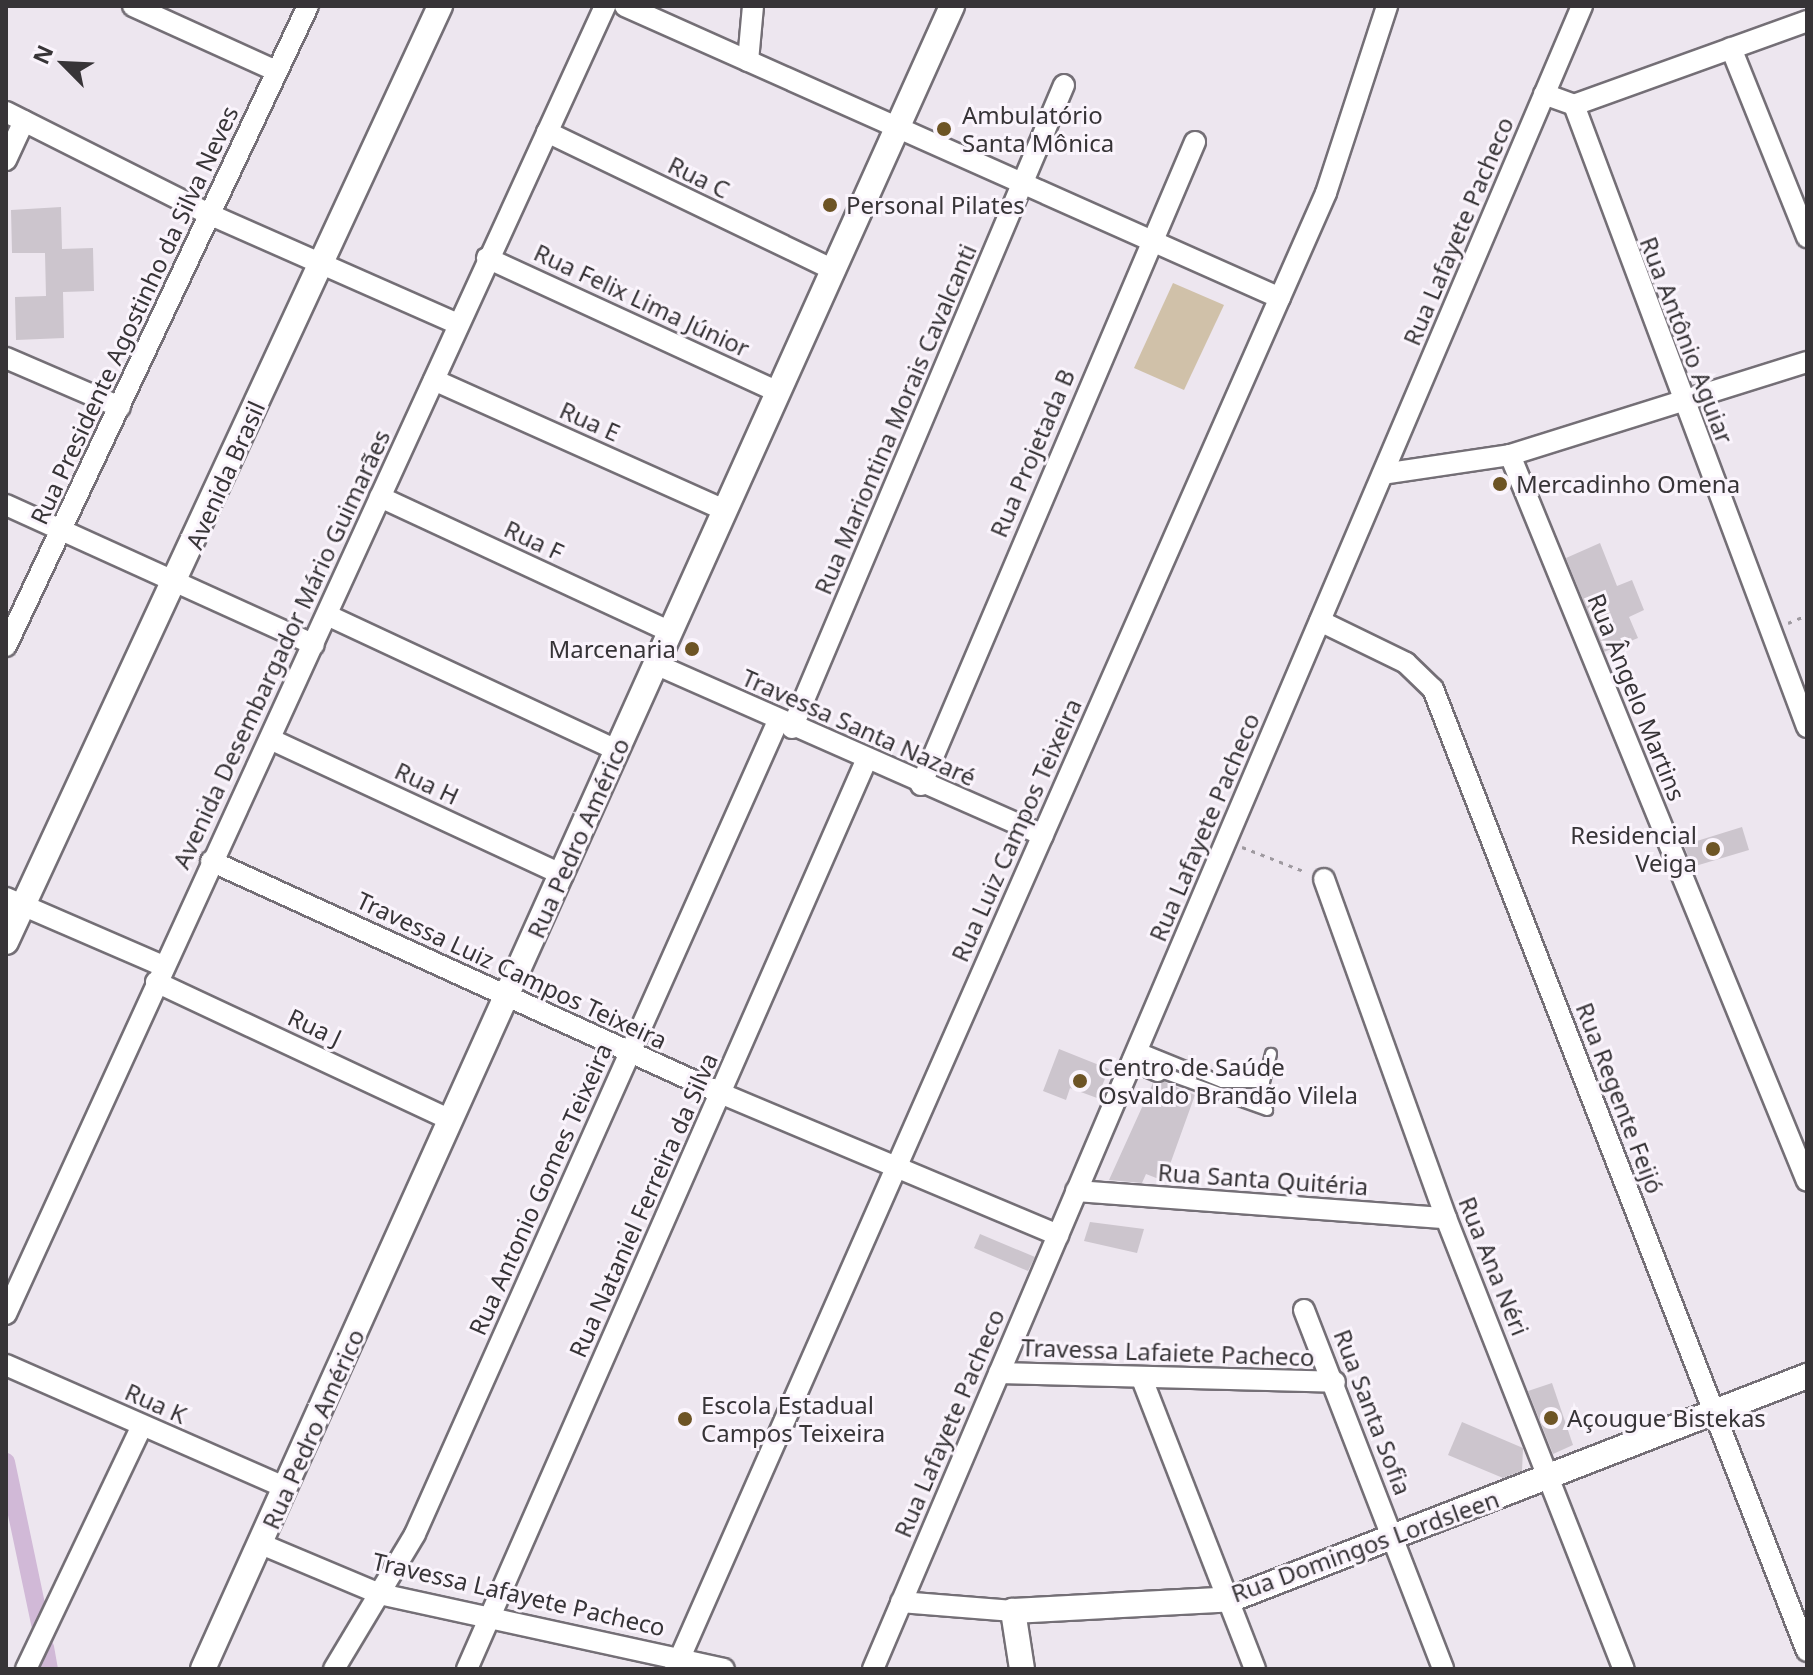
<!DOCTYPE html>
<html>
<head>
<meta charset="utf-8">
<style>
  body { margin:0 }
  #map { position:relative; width:1813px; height:1675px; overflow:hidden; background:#ede6ef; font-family:"Noto Sans",sans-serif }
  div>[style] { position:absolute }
  .green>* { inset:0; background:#d0c1a9 }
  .canal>* { height:18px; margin:-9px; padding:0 9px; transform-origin:9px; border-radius:9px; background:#d1b9d7 }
  .building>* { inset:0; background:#ccc5cd }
  .path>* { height:3px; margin-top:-1.5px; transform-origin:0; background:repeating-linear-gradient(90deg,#9e999f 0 4px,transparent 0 10px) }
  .roads { filter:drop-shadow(2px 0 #746f76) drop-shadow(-2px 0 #746f76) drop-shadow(0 2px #746f76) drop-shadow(0 -2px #746f76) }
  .service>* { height:10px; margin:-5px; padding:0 5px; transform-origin:5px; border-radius:5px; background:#fff }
  .minor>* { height:20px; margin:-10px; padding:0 10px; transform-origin:10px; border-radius:10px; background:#fff }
  .tertiary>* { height:24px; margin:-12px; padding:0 12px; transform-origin:12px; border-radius:12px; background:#fff }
  .dots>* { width:22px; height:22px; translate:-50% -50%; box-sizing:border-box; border:4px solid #faf4fc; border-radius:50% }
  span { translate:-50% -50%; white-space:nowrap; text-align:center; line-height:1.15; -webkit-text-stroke:6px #faf4fc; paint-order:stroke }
  .poi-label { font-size:24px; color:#373437 }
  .left { translate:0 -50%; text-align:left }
  .right { translate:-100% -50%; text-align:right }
  .street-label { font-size:24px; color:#373437 }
  .frame { position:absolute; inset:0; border:8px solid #373437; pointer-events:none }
  .north { position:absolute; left:24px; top:24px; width:80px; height:80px; -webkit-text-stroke:6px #faf4fc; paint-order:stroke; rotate:294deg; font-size:22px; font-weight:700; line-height:32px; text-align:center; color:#373437 }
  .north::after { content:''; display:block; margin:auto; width:28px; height:36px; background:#373437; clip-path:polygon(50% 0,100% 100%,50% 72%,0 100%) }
</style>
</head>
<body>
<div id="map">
  <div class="green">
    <i style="clip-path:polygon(1173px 283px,1224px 305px,1184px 390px,1134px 368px)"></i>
  </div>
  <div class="canal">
    <i style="left:6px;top:1462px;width:166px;rotate:78.1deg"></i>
    <i style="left:45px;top:1647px;width:22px;rotate:80deg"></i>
  </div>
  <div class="building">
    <i style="clip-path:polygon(61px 207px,62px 249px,93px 248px,94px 291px,63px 292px,64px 338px,16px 340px,15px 297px,46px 296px,45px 253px,12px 253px,11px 210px)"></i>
    <i style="clip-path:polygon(1600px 543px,1617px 586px,1632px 580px,1644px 610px,1629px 617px,1638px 638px,1604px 652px,1566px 558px)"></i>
    <i style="clip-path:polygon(1742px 827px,1749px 850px,1692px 867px,1684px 845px)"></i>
    <i style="clip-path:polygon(1059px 1049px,1109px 1069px,1097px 1098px,1070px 1088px,1066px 1100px,1043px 1091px)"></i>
    <i style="clip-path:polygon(1165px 1082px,1195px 1095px,1164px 1181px,1146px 1174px,1142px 1183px,1109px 1180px,1153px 1083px)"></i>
    <i style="clip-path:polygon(1090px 1222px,1144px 1229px,1137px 1253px,1084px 1241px)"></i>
    <i style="clip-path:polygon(980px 1234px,1035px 1257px,1028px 1271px,974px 1248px)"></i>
    <i style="clip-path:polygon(1552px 1383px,1573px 1445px,1553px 1454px,1528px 1391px)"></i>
    <i style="clip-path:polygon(1462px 1422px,1523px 1448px,1522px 1471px,1503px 1478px,1448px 1455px)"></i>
  </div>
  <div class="path">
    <i style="left:1788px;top:623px;width:21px;rotate:-23deg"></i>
    <i style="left:1242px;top:847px;width:69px;rotate:21.3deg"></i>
  </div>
  <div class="roads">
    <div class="service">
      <i style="left:1138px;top:1048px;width:91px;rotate:22deg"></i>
      <i style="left:1222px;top:1082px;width:42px"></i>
      <i style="left:1264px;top:1082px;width:29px;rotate:-76deg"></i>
      <i style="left:1158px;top:1071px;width:116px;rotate:19.7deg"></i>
    </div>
    <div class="minor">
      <i style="left:133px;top:6px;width:157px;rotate:24.4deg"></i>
      <i style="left:625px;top:6px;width:717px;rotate:24.03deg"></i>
      <i style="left:1731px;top:48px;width:204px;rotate:68.1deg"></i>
      <i style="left:748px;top:61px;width:55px;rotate:-84.8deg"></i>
      <i style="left:1544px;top:94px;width:32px;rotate:20deg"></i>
      <i style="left:1574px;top:105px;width:248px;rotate:-19.8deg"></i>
      <i style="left:1574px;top:105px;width:664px;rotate:69.46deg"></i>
      <i style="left:6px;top:112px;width:232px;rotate:26.7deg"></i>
      <i style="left:213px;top:216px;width:266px;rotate:23.8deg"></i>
      <i style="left:547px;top:132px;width:313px;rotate:25.7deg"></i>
      <i style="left:6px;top:160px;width:43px;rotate:-65.2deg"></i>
      <i style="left:487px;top:258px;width:316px;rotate:24.7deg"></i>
      <i style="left:6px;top:358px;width:124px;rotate:23.3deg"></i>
      <i style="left:434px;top:380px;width:319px;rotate:24.1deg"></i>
      <i style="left:1510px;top:455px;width:784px;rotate:67.75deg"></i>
      <i style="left:1383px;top:474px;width:128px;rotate:-8.5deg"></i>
      <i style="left:1510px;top:455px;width:311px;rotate:-17.4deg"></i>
      <i style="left:380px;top:497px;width:316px;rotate:24.9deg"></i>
      <i style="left:6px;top:505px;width:338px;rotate:24.4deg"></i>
      <i style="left:327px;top:615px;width:320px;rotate:25deg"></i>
      <i style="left:1320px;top:621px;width:96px;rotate:26deg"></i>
      <i style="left:1406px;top:663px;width:37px;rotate:44deg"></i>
      <i style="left:1433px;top:689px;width:1032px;rotate:68.76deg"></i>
      <i style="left:6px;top:646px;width:708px;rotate:-64.74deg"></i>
      <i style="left:655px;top:664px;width:424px;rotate:23.8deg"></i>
      <i style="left:792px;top:728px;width:698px;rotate:-67.07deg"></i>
      <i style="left:270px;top:739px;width:323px;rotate:24.9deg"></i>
      <i style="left:921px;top:785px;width:699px;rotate:-66.92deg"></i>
      <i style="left:211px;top:861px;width:559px;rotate:24.5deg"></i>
      <i style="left:720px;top:1093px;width:367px;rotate:22.8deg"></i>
      <i style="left:1324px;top:879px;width:360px;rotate:70.2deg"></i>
      <i style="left:1446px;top:1218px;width:485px;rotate:68.5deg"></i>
      <i style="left:6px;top:898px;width:171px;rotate:23.4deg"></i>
      <i style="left:156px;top:982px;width:326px;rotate:25.1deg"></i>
      <i style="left:1133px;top:1060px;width:27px;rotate:24deg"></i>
      <i style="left:1076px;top:1191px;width:371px;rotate:4.2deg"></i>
      <i style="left:1304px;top:1310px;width:385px;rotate:68.8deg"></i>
      <i style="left:6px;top:1314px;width:1439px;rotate:-65.39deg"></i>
      <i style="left:6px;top:1365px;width:306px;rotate:23.7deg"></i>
      <i style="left:999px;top:1373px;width:336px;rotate:1.5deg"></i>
      <i style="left:1142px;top:1379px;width:311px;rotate:68.7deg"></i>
      <i style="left:261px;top:1544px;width:129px;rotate:22.8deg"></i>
      <i style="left:380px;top:1594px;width:352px;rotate:12.3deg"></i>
      <i style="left:901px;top:1602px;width:112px;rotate:4.6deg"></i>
      <i style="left:26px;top:1669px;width:269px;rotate:-64.5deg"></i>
      <i style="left:334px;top:1669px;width:157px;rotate:-59deg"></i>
      <i style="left:415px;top:1534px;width:890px;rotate:-65.94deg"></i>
      <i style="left:467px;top:1669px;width:992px;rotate:-66.28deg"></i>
      <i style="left:675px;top:1669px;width:1613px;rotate:-66.2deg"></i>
      <i style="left:1326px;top:193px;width:197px;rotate:-71.9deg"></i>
      <i style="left:873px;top:1669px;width:1808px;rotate:-66.91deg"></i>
    </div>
    <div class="tertiary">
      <i style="left:6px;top:942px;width:1032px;rotate:-65.12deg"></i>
      <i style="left:203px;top:1669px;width:1824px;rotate:-65.75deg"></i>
      <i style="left:1022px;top:1669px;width:59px;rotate:-98.8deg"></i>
      <i style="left:1013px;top:1611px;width:219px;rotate:-3.1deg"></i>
      <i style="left:1232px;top:1599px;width:617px;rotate:-21.2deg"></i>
    </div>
  </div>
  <div class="dots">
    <i style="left:944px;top:129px;background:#6d5425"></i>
    <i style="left:830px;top:205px;background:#6d5425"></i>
    <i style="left:1500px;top:484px;background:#6d5425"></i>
    <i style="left:692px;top:649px;background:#6d5425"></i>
    <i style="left:1713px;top:849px;background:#6d5425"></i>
    <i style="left:1080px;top:1081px;background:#6d5425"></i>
    <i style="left:1551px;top:1418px;background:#6d5425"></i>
    <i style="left:685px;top:1419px;background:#6d5425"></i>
  </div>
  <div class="poi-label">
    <span class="left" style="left:962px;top:129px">Ambulatório<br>Santa Mônica</span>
    <span class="left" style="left:846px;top:205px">Personal Pilates</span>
    <span class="left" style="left:1516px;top:484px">Mercadinho Omena</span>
    <span class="right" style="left:676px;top:649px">Marcenaria</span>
    <span class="right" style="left:1697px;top:849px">Residencial<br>Veiga</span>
    <span class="left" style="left:1098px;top:1081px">Centro de Saúde<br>Osvaldo Brandão Vilela</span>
    <span class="left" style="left:701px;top:1419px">Escola Estadual<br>Campos Teixeira</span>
    <span class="left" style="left:1567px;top:1418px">Açougue Bistekas</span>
  </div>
  <div class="street-label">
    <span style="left:699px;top:177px;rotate:26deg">Rua C</span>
    <span style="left:1458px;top:231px;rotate:-67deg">Rua Lafayete Pacheco</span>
    <span style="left:642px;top:300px;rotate:25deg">Rua Felix Lima Júnior</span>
    <span style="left:134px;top:315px;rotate:-65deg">Rua Presidente Agostinho da Silva Neves</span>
    <span style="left:1687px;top:340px;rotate:69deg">Rua Antônio Aguiar</span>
    <span style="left:895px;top:419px;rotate:-67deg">Rua Mariontina Morais Cavalcanti</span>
    <span style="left:590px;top:421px;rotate:24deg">Rua E</span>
    <span style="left:1032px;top:453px;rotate:-67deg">Rua Projetada B</span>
    <span style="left:225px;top:475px;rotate:-66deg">Avenida Brasil</span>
    <span style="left:534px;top:540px;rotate:25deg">Rua F</span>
    <span style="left:281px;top:649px;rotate:-65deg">Avenida Desembargador Mário Guimarães</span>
    <span style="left:1637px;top:697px;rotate:68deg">Rua Ângelo Martins</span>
    <span style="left:859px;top:727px;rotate:24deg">Travessa Santa Nazaré</span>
    <span style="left:427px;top:783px;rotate:25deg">Rua H</span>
    <span style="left:1204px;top:827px;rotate:-67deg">Rua Lafayete Pacheco</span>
    <span style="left:1016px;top:830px;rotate:-66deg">Rua Luiz Campos Teixeira</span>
    <span style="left:578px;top:838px;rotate:-66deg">Rua Pedro Américo</span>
    <span style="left:512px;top:970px;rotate:25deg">Travessa Luiz Campos Teixeira</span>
    <span style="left:315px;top:1027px;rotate:25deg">Rua J</span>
    <span style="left:1620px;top:1098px;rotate:69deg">Rua Regente Feijó</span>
    <span style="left:1263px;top:1179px;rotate:4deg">Rua Santa Quitéria</span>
    <span style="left:540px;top:1189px;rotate:-66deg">Rua Antonio Gomes Teixeira</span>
    <span style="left:643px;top:1205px;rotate:-66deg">Rua Nataniel Ferreira da Silva</span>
    <span style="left:1494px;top:1266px;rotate:68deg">Rua Ana Néri</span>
    <span style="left:1168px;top:1352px;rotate:2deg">Travessa Lafaiete Pacheco</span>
    <span style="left:156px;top:1403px;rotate:24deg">Rua K</span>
    <span style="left:1373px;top:1412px;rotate:69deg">Rua Santa Sofia</span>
    <span style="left:949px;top:1423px;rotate:-67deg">Rua Lafayete Pacheco</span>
    <span style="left:313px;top:1429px;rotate:-66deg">Rua Pedro Américo</span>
    <span style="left:1365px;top:1546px;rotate:-20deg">Rua Domingos Lordsleen</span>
    <span style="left:519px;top:1594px;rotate:13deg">Travessa Lafayete Pacheco</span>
  </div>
  <div class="frame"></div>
  <div class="north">N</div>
</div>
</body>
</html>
